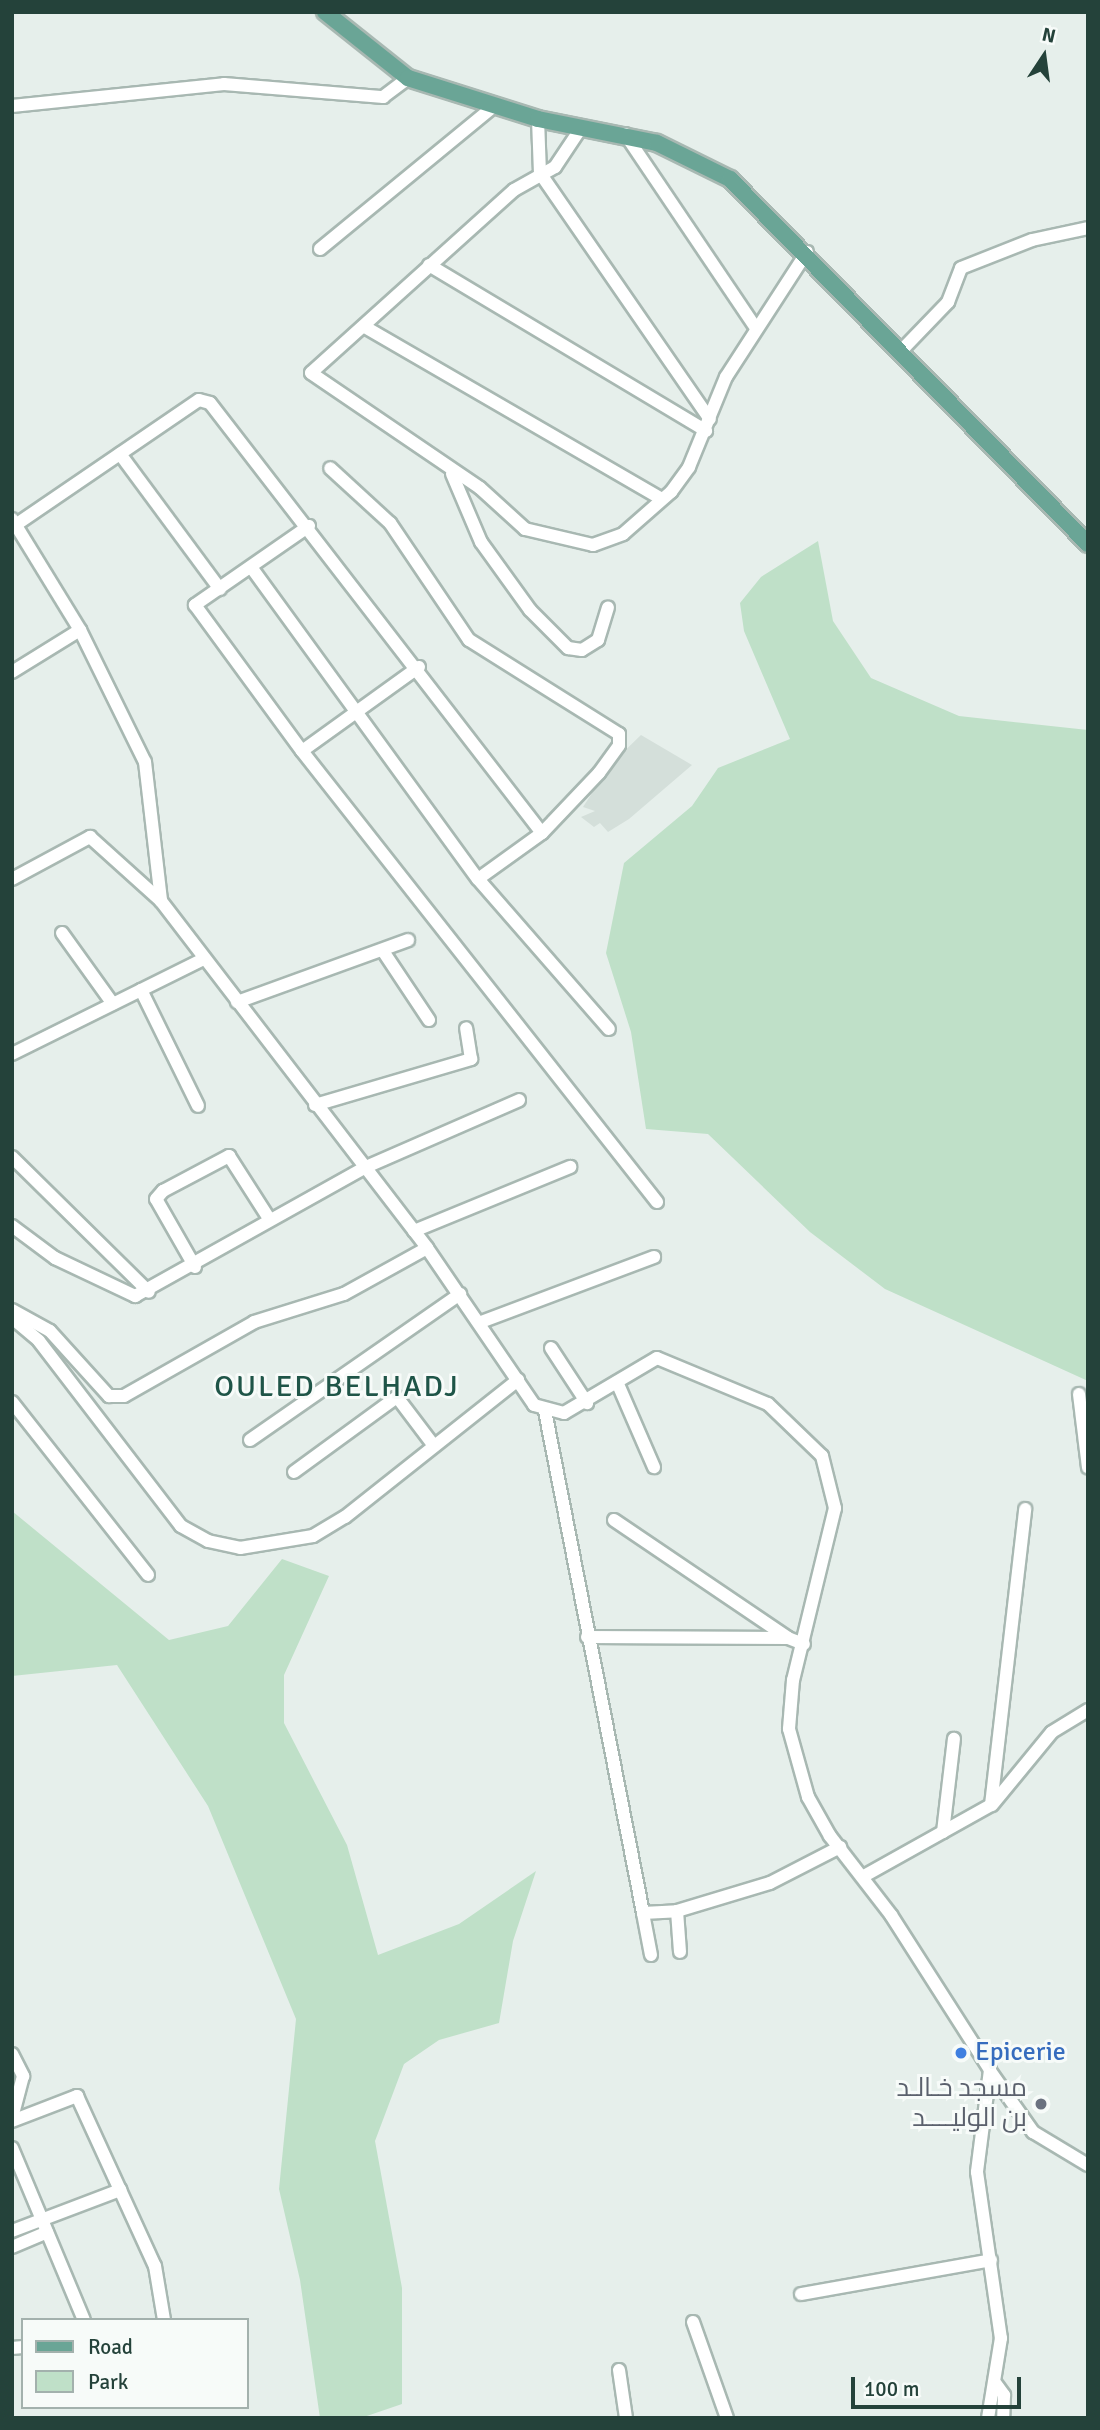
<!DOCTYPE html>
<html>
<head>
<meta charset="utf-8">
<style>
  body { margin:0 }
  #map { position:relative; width:1100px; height:2430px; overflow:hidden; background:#e6efeb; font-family:Signika,Cairo,sans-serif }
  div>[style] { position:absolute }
  .built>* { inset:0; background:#d4dfda }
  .green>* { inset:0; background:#bfe0c8 }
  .roads { filter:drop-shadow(2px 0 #a8b8b2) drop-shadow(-2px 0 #a8b8b2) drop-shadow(0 2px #a8b8b2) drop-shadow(0 -2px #a8b8b2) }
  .minor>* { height:12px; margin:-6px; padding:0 6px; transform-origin:6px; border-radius:6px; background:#fff }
  .major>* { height:16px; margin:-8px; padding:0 8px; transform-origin:8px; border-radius:8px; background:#6aa596 }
  .dots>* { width:19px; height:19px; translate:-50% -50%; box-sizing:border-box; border:4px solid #f7fbf9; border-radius:50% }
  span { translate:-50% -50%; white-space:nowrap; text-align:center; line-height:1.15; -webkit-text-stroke:6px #f7fbf9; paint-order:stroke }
  .shop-label { font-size:26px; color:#366cbe }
  .left { translate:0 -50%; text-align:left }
  .worship-label { font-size:26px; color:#5b616d }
  .right { translate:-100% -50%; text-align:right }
  .quarter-label { font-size:30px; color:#1f5548; letter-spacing:2px }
  .frame { position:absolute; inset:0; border:14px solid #24423a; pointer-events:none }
  .legend { position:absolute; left:21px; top:2318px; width:228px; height:91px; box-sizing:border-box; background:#f7fbf9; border:2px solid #a3b1ad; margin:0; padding:9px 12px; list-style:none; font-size:21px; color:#24423a }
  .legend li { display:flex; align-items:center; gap:14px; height:35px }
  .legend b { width:35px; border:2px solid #a3b1ad }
  .north { position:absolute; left:1009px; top:21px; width:70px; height:70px; -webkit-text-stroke:5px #f7fbf9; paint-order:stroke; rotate:13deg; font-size:19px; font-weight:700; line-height:28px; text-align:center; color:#24423a }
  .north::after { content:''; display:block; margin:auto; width:24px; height:32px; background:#24423a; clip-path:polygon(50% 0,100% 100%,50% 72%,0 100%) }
  .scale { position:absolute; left:851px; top:2377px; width:170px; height:32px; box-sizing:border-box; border:4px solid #24423a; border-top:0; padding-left:9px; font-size:21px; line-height:24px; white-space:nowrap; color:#24423a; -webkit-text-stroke:5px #f7fbf9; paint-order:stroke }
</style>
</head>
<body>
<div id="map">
  <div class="built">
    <i style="clip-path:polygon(641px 735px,692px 765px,629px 819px,608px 832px,600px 823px,594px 827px,581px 817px,595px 811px,583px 807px,611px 764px)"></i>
  </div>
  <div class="green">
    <i style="clip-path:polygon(818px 541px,833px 621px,871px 678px,959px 716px,1088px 730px,1088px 1381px,885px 1289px,810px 1232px,708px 1134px,646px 1129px,631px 1032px,606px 953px,624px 863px,692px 806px,718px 768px,790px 739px,744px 631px,740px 603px,761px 577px)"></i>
    <i style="clip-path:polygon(12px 1511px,169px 1640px,228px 1626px,282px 1559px,329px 1576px,284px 1675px,284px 1723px,347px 1845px,378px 1955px,459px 1924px,536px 1871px,513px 1941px,499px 2023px,439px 2040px,404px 2064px,375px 2141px,402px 2288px,402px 2404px,361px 2418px,320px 2418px,300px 2280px,279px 2189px,296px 2019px,208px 1806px,117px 1665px,12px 1676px)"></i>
  </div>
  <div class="roads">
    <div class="minor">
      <i style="left:12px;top:106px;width:213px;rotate:-5.9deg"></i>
      <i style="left:224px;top:84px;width:160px;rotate:4.7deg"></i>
      <i style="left:383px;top:97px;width:31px;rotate:-37deg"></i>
      <i style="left:538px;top:119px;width:54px;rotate:87.9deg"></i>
      <i style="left:540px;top:173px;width:299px;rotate:55.4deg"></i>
      <i style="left:581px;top:128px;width:47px;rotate:123.7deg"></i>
      <i style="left:555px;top:167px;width:47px;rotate:150.7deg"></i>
      <i style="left:514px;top:190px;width:273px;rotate:138deg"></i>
      <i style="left:311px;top:373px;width:204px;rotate:34.2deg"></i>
      <i style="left:480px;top:488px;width:61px;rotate:42.3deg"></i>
      <i style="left:525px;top:529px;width:70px;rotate:13.2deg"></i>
      <i style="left:593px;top:545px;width:32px;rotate:-20deg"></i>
      <i style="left:623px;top:534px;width:64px;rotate:-41.2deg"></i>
      <i style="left:671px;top:492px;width:31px;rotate:-54deg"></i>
      <i style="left:689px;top:467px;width:97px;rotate:-67.7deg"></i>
      <i style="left:726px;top:377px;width:149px;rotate:-57.1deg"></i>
      <i style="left:625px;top:134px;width:234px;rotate:56deg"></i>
      <i style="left:320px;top:249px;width:224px;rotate:-39.4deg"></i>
      <i style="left:429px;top:265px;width:323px;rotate:30.9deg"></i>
      <i style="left:365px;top:327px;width:343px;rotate:30.1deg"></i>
      <i style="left:899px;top:353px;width:71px;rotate:-46.1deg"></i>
      <i style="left:948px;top:302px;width:36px;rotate:-69deg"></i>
      <i style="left:961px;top:268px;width:76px;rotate:-21.5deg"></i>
      <i style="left:1032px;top:240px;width:57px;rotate:-12.1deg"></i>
      <i style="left:120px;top:454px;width:168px;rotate:53.5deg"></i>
      <i style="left:452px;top:474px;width:74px;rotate:66.9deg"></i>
      <i style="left:481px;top:542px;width:84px;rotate:54.2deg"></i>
      <i style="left:530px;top:610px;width:54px;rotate:45deg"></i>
      <i style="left:568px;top:648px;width:14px;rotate:8deg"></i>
      <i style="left:582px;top:650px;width:19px;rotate:-32deg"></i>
      <i style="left:598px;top:640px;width:34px;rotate:-73deg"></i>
      <i style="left:12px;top:519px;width:130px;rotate:58.5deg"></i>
      <i style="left:80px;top:630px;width:147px;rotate:63.8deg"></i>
      <i style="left:145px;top:762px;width:140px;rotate:83.4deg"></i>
      <i style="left:161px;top:901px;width:437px;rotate:52.5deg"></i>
      <i style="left:427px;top:1248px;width:190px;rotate:55.7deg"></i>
      <i style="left:534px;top:1405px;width:31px;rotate:15deg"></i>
      <i style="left:564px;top:1413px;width:108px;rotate:-30.6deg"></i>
      <i style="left:657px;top:1358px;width:120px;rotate:22.5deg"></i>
      <i style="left:768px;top:1404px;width:75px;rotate:43.9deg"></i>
      <i style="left:822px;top:1456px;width:54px;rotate:76deg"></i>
      <i style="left:835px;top:1508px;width:177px;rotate:103.7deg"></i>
      <i style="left:793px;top:1680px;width:49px;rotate:94.7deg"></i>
      <i style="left:789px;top:1729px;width:71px;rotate:74.4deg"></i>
      <i style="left:808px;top:1797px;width:45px;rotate:60.6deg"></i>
      <i style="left:830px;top:1836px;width:100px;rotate:52.3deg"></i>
      <i style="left:891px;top:1915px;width:184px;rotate:57.4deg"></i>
      <i style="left:990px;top:2070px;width:103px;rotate:97.3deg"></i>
      <i style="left:977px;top:2172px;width:168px;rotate:81.8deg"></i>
      <i style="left:1001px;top:2338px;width:81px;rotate:99.2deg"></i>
      <i style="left:17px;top:524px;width:220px;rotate:-34.3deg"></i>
      <i style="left:199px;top:400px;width:11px;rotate:15deg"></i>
      <i style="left:210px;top:403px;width:543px;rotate:52.33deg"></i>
      <i style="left:542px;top:833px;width:83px;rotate:-46.5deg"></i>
      <i style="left:599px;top:773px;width:34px;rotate:-54deg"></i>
      <i style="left:619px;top:745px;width:11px;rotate:-90deg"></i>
      <i style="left:619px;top:734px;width:177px;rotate:-147.9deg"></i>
      <i style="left:469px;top:640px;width:141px;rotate:-124deg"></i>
      <i style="left:390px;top:523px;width:81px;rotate:-137.5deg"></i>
      <i style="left:309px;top:526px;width:139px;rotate:145.3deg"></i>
      <i style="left:195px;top:605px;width:181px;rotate:53.8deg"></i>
      <i style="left:302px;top:751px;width:574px;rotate:51.79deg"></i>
      <i style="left:251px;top:567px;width:386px;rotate:54deg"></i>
      <i style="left:478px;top:879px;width:199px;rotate:48.9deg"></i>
      <i style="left:12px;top:672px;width:80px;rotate:-31.7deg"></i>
      <i style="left:302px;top:751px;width:144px;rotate:-35.7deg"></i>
      <i style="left:12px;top:879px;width:89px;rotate:-28.3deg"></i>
      <i style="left:90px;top:837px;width:96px;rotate:42deg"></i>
      <i style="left:478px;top:879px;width:79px;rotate:-35.7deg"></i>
      <i style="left:62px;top:933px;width:87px;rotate:54.3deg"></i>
      <i style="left:383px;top:951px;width:83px;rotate:56.3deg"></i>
      <i style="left:141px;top:990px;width:129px;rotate:63.8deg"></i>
      <i style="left:237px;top:1002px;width:182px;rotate:-19.9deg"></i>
      <i style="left:12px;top:1054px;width:213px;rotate:-26.4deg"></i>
      <i style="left:315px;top:1105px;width:163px;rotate:-16.4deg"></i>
      <i style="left:471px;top:1059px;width:31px;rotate:-99deg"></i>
      <i style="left:12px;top:1157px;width:192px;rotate:44.6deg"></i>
      <i style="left:12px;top:1226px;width:54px;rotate:36.7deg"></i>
      <i style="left:55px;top:1258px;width:89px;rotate:25.4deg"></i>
      <i style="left:135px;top:1296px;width:265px;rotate:-29.2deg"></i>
      <i style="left:366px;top:1167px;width:167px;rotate:-23.6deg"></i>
      <i style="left:414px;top:1231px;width:169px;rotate:-22.3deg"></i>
      <i style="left:195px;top:1267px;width:78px;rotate:-119.8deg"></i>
      <i style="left:156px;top:1199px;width:11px;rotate:-49deg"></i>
      <i style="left:163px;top:1191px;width:75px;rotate:-27.9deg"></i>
      <i style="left:229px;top:1156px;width:76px;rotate:57.4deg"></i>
      <i style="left:12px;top:1310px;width:43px;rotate:28.9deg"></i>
      <i style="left:50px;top:1331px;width:88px;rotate:47.8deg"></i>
      <i style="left:109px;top:1396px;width:15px"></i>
      <i style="left:124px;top:1396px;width:150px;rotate:-29.6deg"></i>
      <i style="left:254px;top:1322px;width:94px;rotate:-17.3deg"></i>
      <i style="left:344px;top:1294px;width:95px;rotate:-29deg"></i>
      <i style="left:12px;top:1318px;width:35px;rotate:40deg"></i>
      <i style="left:39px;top:1341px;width:233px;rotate:52.5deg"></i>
      <i style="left:181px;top:1526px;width:31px;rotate:29deg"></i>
      <i style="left:208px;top:1541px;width:33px;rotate:12deg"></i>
      <i style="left:240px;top:1548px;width:74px;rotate:-9.3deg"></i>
      <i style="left:313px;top:1536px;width:37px;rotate:-31deg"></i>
      <i style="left:345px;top:1517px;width:221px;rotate:-38.4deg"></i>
      <i style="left:481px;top:1322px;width:185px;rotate:-20.6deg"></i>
      <i style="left:551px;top:1348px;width:66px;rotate:56.8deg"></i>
      <i style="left:617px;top:1382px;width:93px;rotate:66.5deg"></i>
      <i style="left:1079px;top:1394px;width:74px;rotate:83deg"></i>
      <i style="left:12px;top:1402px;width:220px;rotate:51.8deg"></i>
      <i style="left:545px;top:1411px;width:511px;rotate:78.95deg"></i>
      <i style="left:250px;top:1440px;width:256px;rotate:-34.8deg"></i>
      <i style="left:294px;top:1472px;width:127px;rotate:-36.1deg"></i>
      <i style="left:397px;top:1397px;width:61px;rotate:52.9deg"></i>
      <i style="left:614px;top:1520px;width:210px;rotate:34.1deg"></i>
      <i style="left:587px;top:1637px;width:201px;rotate:0.3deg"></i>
      <i style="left:788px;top:1638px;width:17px;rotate:21deg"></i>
      <i style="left:992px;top:1805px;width:94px;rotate:-50.6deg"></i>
      <i style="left:1052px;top:1732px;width:42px;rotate:-31.4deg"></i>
      <i style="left:943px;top:1832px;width:94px;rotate:-83.3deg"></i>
      <i style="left:864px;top:1876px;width:145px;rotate:-29.2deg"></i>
      <i style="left:991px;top:1805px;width:298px;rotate:-83.4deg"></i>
      <i style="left:677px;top:1911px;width:41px;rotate:85.8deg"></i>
      <i style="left:651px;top:1955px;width:43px;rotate:-100.8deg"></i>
      <i style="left:643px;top:1913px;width:34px;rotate:-3deg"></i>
      <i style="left:677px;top:1911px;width:97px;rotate:-16.8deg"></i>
      <i style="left:770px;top:1883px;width:79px;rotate:-27.2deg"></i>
      <i style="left:12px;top:2054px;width:25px;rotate:63deg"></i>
      <i style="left:23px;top:2076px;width:43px;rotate:104.7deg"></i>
      <i style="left:990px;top:2071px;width:75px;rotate:54.8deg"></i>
      <i style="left:1033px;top:2132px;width:64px;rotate:31deg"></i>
      <i style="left:12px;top:2121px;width:70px;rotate:-21deg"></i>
      <i style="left:77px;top:2096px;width:187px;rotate:65.4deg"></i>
      <i style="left:155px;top:2266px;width:55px;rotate:80.5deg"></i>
      <i style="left:12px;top:2148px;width:186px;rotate:67.3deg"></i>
      <i style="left:12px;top:2231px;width:116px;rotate:-20.8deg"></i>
      <i style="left:12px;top:2247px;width:38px;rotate:-23deg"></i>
      <i style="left:801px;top:2294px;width:193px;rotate:-10.1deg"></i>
      <i style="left:693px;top:2322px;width:102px;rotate:70.5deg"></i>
      <i style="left:12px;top:2348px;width:11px;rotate:-5deg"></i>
      <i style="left:619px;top:2370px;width:49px;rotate:81.7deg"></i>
      <i style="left:996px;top:2384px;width:14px;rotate:54deg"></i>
      <i style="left:1004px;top:2395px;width:23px;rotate:92deg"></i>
    </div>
    <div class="major">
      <i style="left:325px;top:12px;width:106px;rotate:38.5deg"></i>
      <i style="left:408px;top:78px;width:136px;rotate:17.5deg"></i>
      <i style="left:538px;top:119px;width:121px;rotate:11.4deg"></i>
      <i style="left:657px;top:143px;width:81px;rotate:26.3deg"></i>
      <i style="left:730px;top:179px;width:511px;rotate:45.55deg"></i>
    </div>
  </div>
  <div class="dots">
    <i style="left:961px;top:2053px;background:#3f7fe0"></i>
    <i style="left:1041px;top:2104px;background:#6b7280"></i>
  </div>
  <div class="shop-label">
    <span class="left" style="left:975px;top:2053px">Epicerie</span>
  </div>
  <div class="worship-label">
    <span class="right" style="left:1027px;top:2104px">مسجد خـالـد<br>بن الوليــــد</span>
  </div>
  <div class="quarter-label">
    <span style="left:337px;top:1387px">OULED BELHADJ</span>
  </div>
  <div class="frame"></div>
  <ul class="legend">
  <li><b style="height:9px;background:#6aa596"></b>Road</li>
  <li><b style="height:19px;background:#bfe0c8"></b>Park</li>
  </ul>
  <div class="north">N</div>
  <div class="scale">100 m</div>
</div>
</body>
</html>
